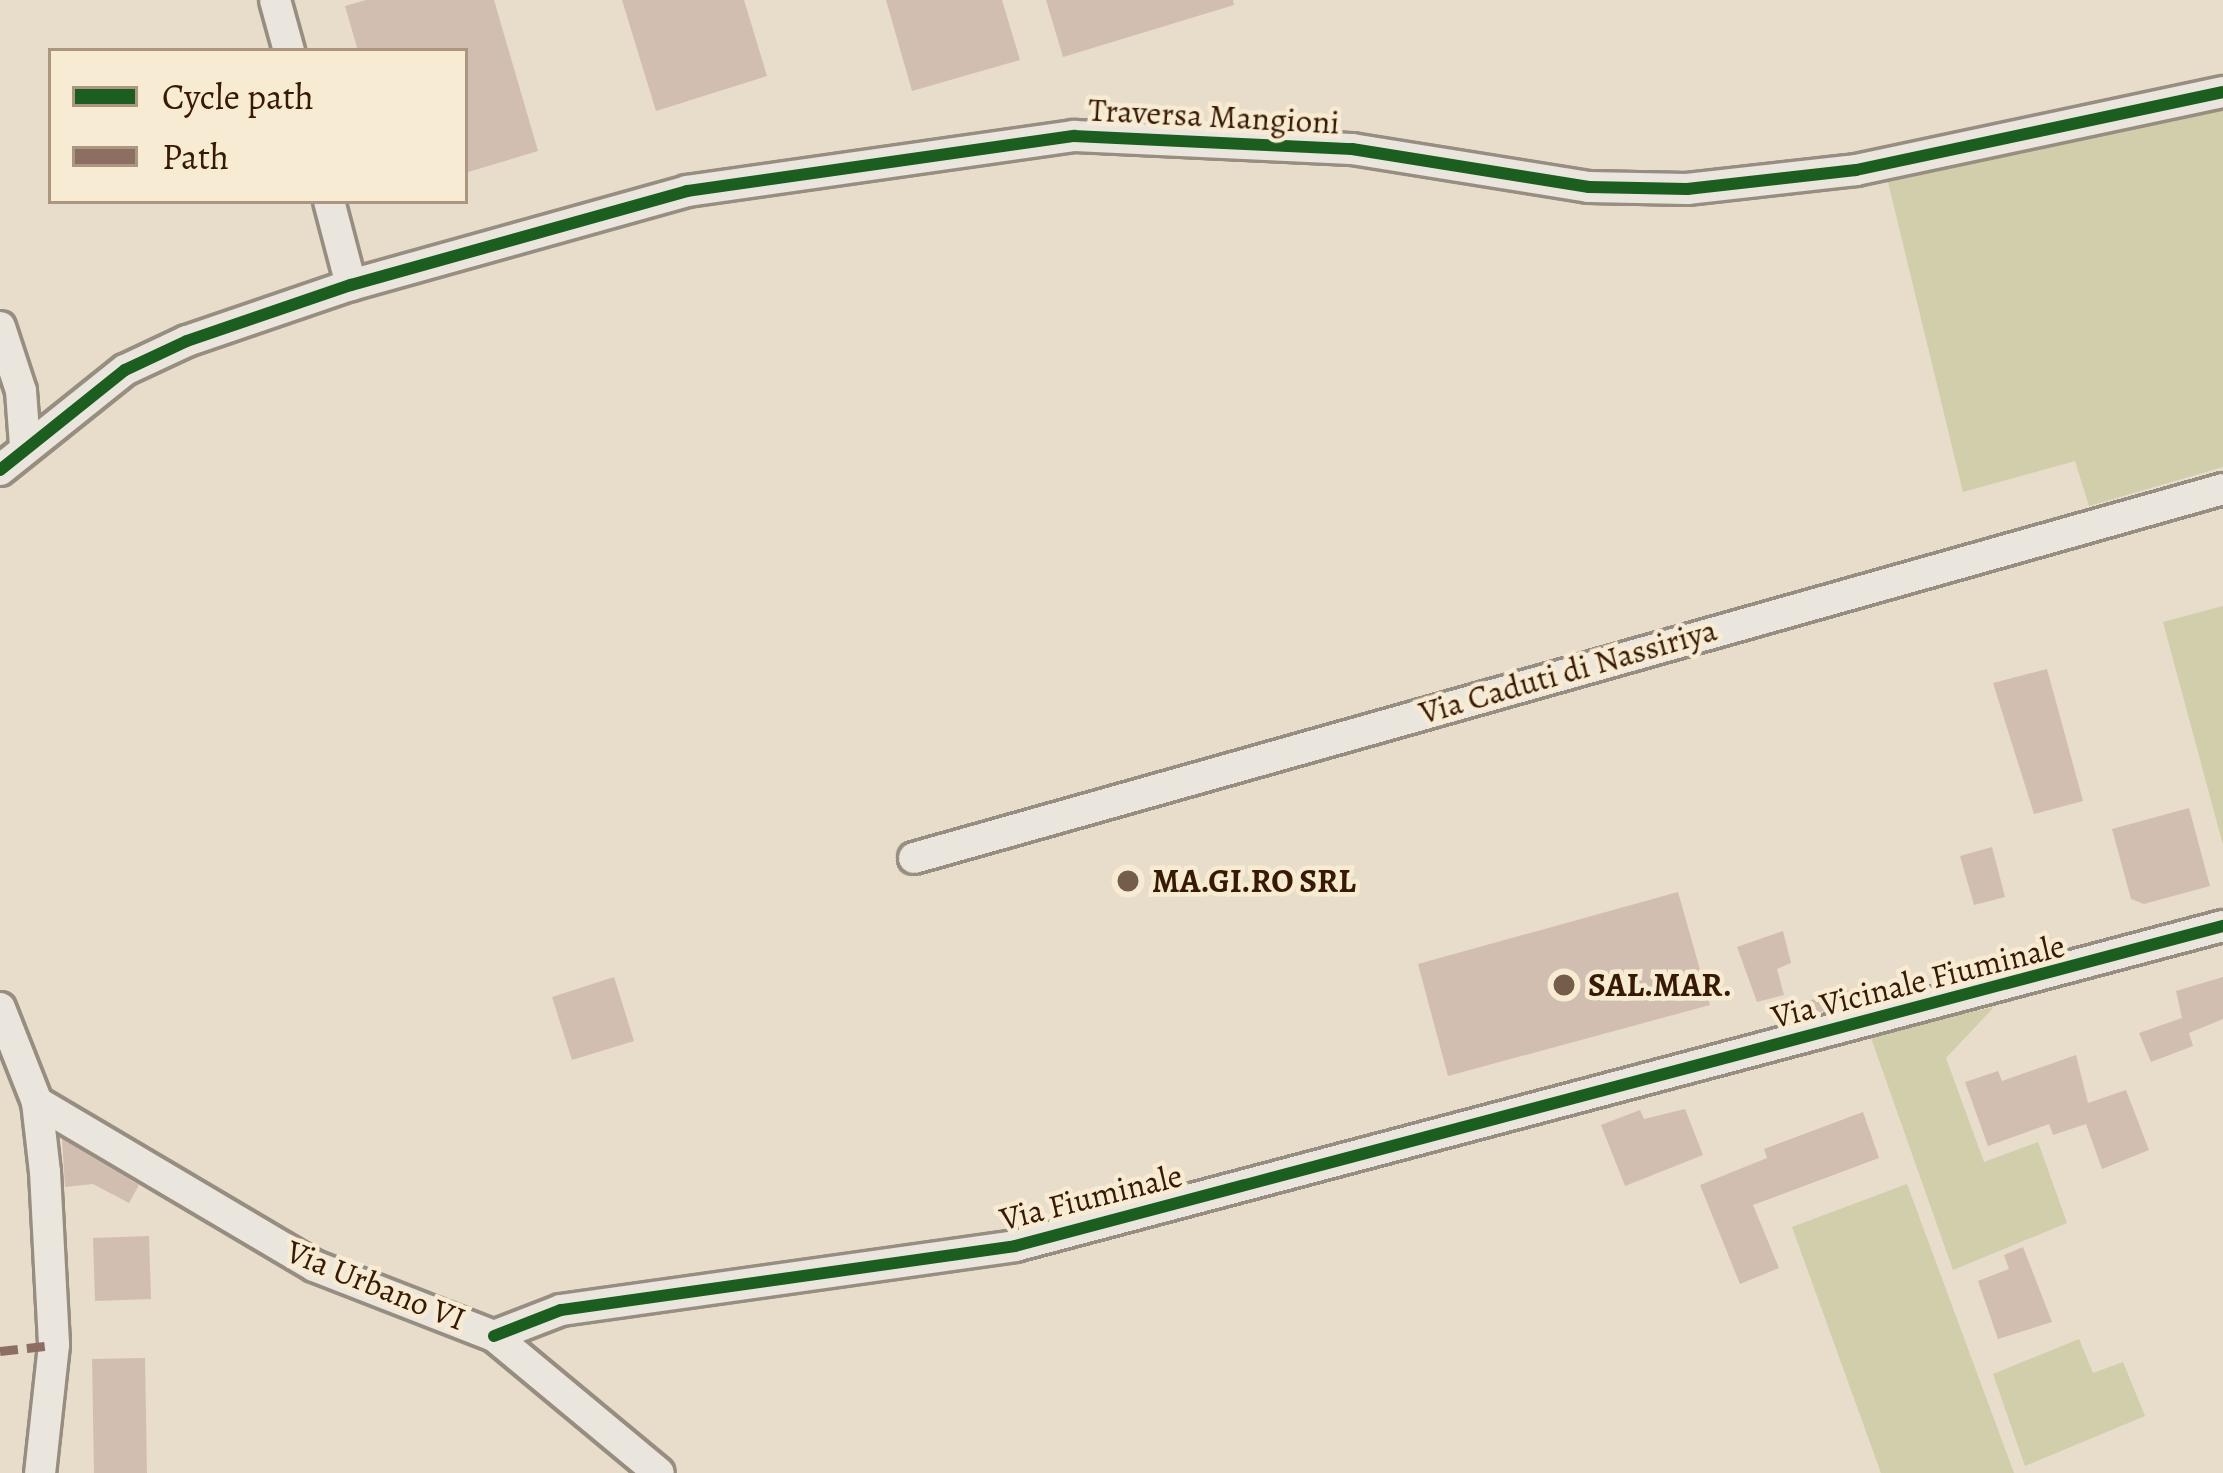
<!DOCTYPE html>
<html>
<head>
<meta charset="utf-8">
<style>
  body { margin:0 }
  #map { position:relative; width:2223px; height:1473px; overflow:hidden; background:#e8dcca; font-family:Alegreya,serif }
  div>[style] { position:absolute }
  .green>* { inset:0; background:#d0ceab }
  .building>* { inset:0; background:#d2beb1 }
  .roads { filter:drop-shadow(3px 0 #978d80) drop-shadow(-3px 0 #978d80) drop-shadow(0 3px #978d80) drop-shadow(0 -3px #978d80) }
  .minor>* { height:30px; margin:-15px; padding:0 15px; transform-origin:15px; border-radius:15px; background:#ebe6dd }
  .quiet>* { height:9px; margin-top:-4.5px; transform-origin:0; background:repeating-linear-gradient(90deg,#8d6e63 0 18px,transparent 0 27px) }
  .cycleway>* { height:12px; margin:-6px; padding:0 6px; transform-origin:6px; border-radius:6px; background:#1b5e20 }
  .dots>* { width:33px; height:33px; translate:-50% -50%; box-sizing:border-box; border:6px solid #f8ebd4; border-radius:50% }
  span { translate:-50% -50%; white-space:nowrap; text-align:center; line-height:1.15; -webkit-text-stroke:9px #f8ebd4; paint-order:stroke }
  .street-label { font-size:33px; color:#371a03 }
  .poi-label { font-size:33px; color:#371a03; font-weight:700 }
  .left { translate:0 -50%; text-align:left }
  .legend { position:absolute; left:48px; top:48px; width:420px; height:156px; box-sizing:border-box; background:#f8ebd4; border:3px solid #ab9780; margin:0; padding:15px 21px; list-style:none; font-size:36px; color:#371a03 }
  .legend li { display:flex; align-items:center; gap:24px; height:60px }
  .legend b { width:60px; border:3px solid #ab9780 }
</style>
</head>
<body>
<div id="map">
  <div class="green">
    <i style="clip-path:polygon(2223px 109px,2223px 467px,2089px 506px,2075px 461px,1963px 492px,1888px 182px)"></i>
    <i style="clip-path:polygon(2223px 606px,2223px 845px,2163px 622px)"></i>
    <i style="clip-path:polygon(1994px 1007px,1946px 1058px,1984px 1162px,2038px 1142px,2067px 1223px,1953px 1270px,1870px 1035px)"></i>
    <i style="clip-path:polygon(1907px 1184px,2014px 1473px,1881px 1473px,1792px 1227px)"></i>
    <i style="clip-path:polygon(2079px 1339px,2093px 1373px,2123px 1362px,2145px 1416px,2025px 1466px,1993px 1374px)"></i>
  </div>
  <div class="building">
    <i style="clip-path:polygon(366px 0,494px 0,538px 151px,465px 173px,465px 51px,358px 51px,345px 6px)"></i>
    <i style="clip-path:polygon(622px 0,744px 0,767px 76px,656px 111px)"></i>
    <i style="clip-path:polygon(886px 0,1002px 0,1020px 60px,912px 91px)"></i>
    <i style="clip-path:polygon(1046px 0,1233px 0,1234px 5px,1063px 57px)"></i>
    <i style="clip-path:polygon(2047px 669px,2083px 801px,2034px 814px,1993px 683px)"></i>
    <i style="clip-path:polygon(2189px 808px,2210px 886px,2144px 904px,2131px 899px,2112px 829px)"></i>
    <i style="clip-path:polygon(1992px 847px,2005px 897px,1974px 905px,1960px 856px)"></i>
    <i style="clip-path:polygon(1678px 892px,1710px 1005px,1448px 1076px,1418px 964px)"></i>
    <i style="clip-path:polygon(1783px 931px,1791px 963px,1777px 969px,1784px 995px,1757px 1002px,1737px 947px)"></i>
    <i style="clip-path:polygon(614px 977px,634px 1041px,572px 1060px,552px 997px)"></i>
    <i style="clip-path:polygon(2223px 977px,2223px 1019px,2189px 1033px,2193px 1046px,2151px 1062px,2139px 1033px,2182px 1018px,2176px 991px)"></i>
    <i style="clip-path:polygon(1882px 982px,1885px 995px,1787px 1021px,1783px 1007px)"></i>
    <i style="clip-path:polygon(2076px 1055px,2088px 1103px,2126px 1090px,2149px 1150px,2102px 1169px,2086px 1124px,2053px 1135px,2049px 1124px,1988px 1146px,1965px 1082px,1998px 1071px,2002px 1081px)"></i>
    <i style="clip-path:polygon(1685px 1109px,1703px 1155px,1625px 1186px,1601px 1125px,1640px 1110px,1644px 1119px)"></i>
    <i style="clip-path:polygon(1863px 1112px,1879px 1158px,1753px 1205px,1779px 1268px,1740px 1284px,1700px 1185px,1767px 1158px,1764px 1149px)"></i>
    <i style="clip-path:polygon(62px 1139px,139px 1185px,129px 1203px,93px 1184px,65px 1187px)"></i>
    <i style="clip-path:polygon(149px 1236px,151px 1299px,95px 1301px,93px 1238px)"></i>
    <i style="clip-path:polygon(2023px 1247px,2052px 1322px,1998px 1339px,1978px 1281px,2009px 1269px,2004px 1255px)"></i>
    <i style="clip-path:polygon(145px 1358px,147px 1473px,94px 1473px,92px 1359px)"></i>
  </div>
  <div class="roads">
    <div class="minor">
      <i style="left:275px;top:0;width:53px;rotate:74.6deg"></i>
      <i style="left:329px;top:201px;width:87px;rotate:75.3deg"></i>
      <i style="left:0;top:327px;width:67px;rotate:71.8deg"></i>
      <i style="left:21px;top:391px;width:54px;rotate:85.8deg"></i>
      <i style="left:0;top:470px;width:160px;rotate:-38.7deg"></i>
      <i style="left:125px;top:370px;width:68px;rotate:-25.1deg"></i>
      <i style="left:187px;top:341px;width:173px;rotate:-18.9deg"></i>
      <i style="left:351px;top:285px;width:349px;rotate:-15.6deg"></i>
      <i style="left:687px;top:191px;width:391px;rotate:-8.1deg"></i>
      <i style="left:1074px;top:136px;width:278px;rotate:2.7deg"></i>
      <i style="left:1352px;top:149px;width:240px;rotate:9.1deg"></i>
      <i style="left:1589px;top:187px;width:98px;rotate:1.2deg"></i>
      <i style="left:1687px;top:189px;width:170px;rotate:-6.4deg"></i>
      <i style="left:1856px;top:170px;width:375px;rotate:-12deg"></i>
      <i style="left:914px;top:858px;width:1360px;rotate:-15.74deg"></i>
      <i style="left:0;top:1008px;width:101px;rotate:68.5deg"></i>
      <i style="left:37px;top:1102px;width:70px;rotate:83.5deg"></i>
      <i style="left:45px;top:1172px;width:173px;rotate:87deg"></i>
      <i style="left:54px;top:1345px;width:129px;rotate:96.2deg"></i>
      <i style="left:37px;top:1102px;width:322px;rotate:30.6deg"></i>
      <i style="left:314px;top:1266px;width:193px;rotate:21.3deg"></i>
      <i style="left:494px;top:1336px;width:214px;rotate:39.7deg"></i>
      <i style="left:494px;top:1336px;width:72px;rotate:-21.2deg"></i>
      <i style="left:561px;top:1310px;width:458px;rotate:-8deg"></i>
      <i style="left:1015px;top:1246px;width:1250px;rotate:-14.84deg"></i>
    </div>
  </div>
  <div class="quiet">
    <i style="left:0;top:1351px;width:54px;rotate:-6.3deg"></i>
  </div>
  <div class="cycleway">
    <i style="left:0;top:470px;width:160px;rotate:-38.7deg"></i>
    <i style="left:125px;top:370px;width:68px;rotate:-25.1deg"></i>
    <i style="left:187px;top:341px;width:173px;rotate:-18.9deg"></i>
    <i style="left:351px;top:285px;width:349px;rotate:-15.6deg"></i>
    <i style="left:687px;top:191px;width:391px;rotate:-8.1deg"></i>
    <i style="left:1074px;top:136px;width:278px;rotate:2.7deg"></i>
    <i style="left:1352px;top:149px;width:240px;rotate:9.1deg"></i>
    <i style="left:1589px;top:187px;width:98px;rotate:1.2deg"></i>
    <i style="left:1687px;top:189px;width:170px;rotate:-6.4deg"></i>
    <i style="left:1856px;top:170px;width:375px;rotate:-12deg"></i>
    <i style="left:494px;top:1336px;width:72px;rotate:-21.2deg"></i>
    <i style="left:561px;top:1310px;width:458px;rotate:-8deg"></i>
    <i style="left:1015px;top:1246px;width:1250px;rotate:-14.84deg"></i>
  </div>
  <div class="dots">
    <i style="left:1128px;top:881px;background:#755e49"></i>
    <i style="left:1564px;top:985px;background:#755e49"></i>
  </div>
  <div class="street-label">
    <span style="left:1214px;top:116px;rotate:3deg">Traversa Mangioni</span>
    <span style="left:1568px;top:671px;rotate:-16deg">Via Caduti di Nassiriya</span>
    <span style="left:1918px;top:981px;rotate:-14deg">Via Vicinale Fiuminale</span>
    <span style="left:1091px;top:1197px;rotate:-14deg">Via Fiuminale</span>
    <span style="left:376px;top:1285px;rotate:22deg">Via Urbano VI</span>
  </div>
  <div class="poi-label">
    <span class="left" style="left:1152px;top:881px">MA.GI.RO SRL</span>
    <span class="left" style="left:1588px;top:985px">SAL.MAR.</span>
  </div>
  <ul class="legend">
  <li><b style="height:15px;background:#1b5e20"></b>Cycle path</li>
  <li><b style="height:15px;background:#8d6e63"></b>Path</li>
  </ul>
</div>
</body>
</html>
